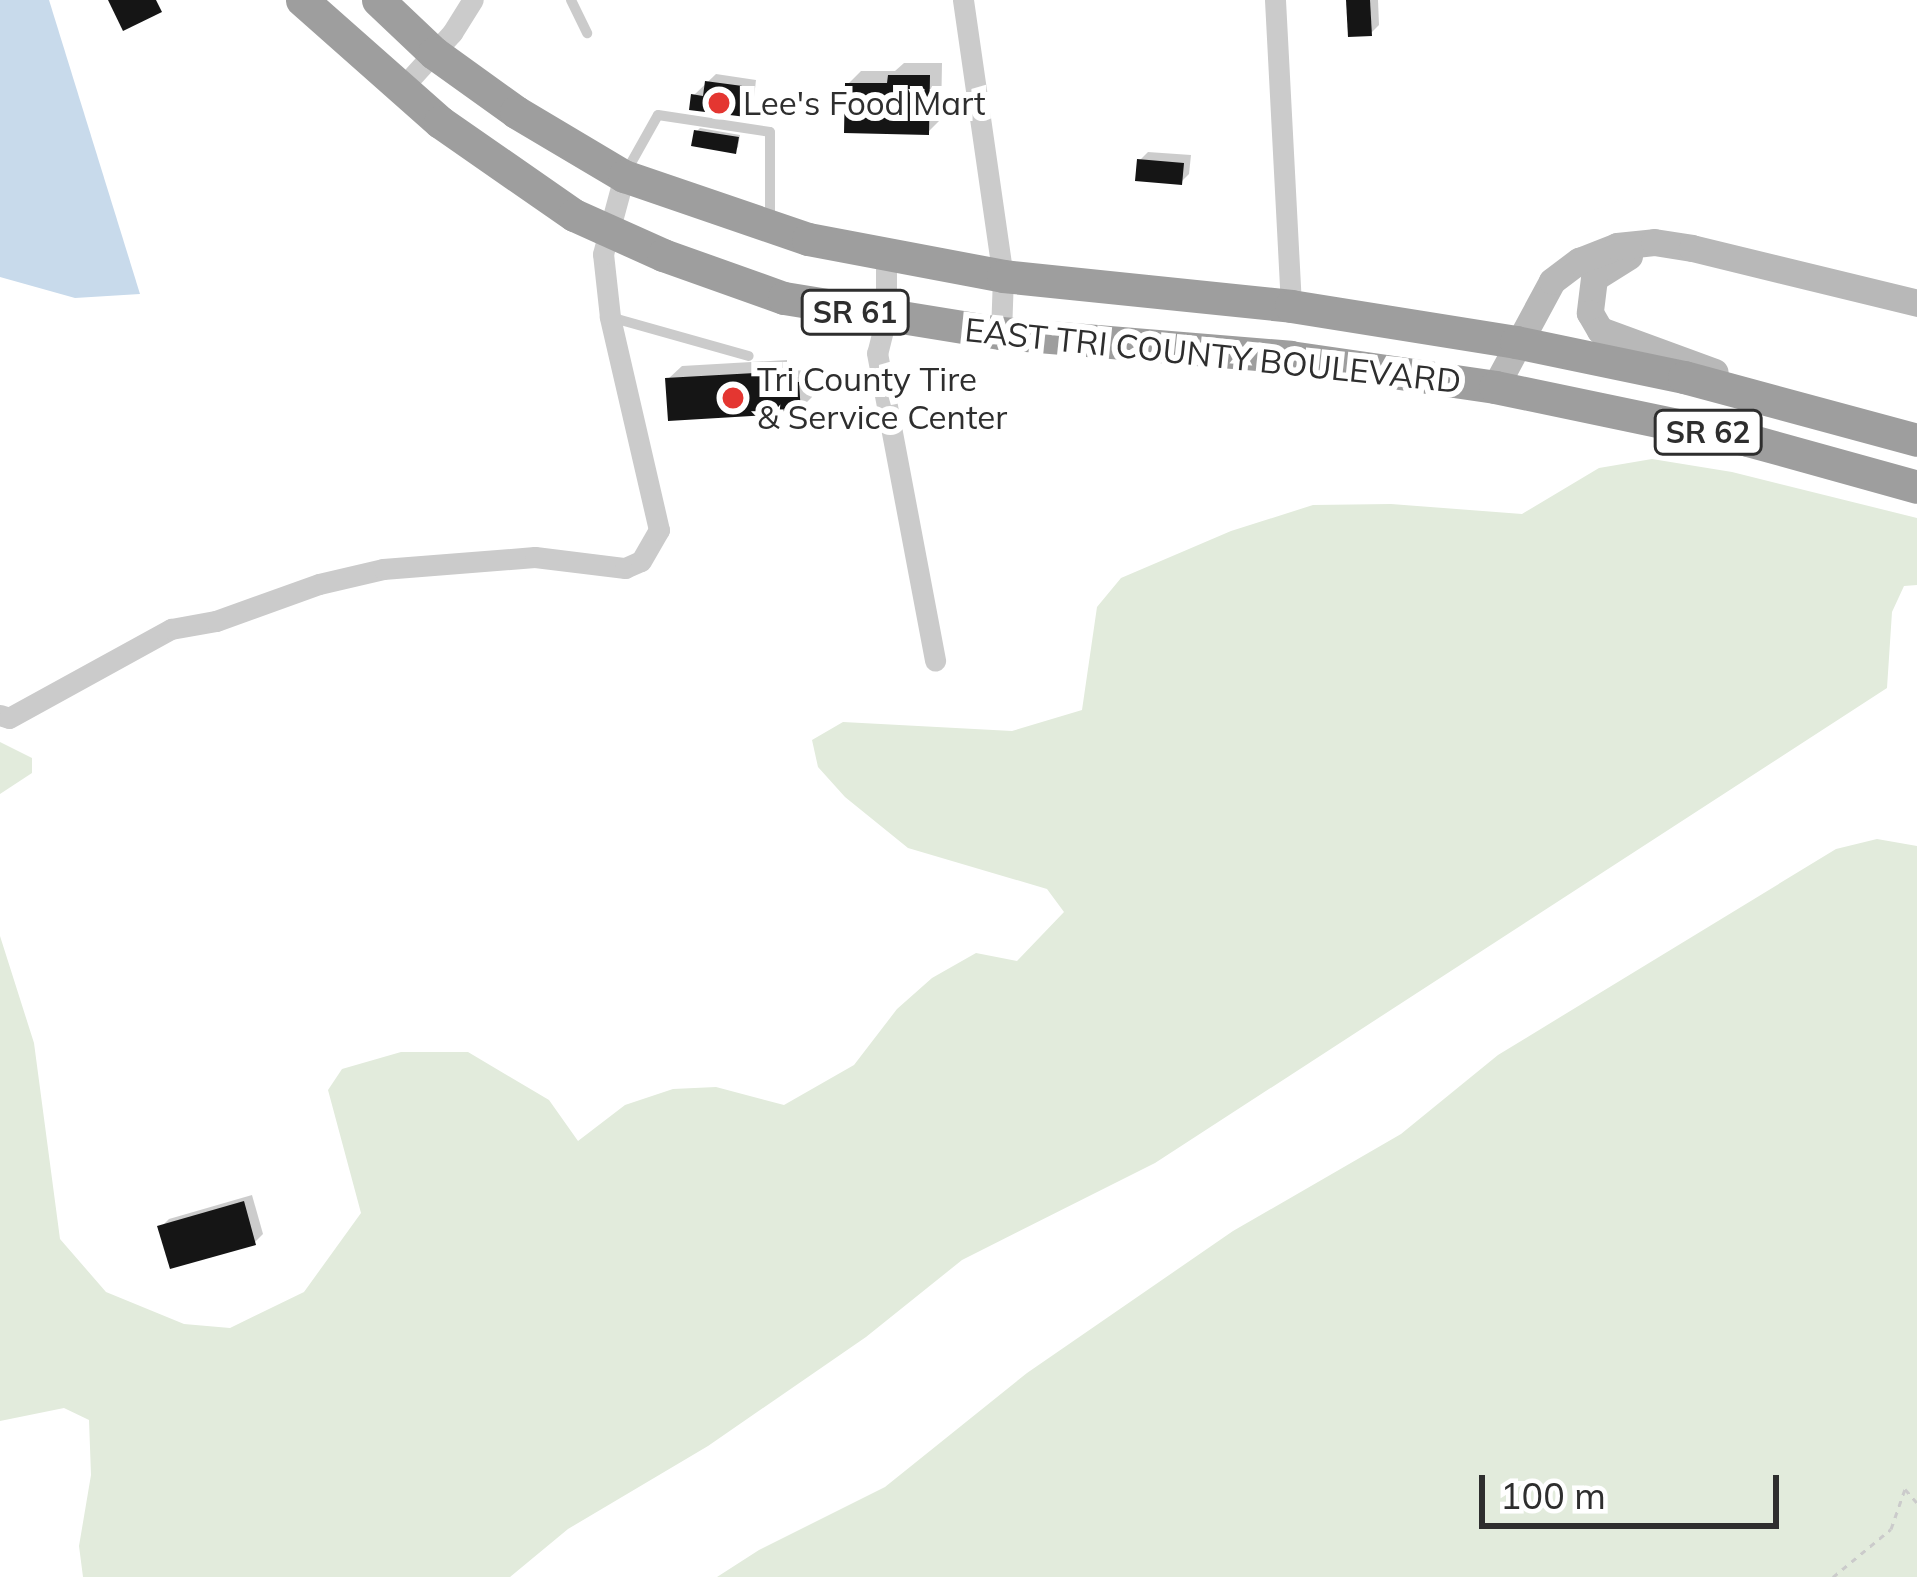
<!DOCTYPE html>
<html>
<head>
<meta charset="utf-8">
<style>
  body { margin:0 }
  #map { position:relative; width:1917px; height:1577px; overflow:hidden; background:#fff; font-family:Mulish,sans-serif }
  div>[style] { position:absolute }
  .green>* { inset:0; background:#e2ebdc }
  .water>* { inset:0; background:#c8daeb }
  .shadow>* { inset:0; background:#0003 }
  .building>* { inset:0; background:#151515 }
  .path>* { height:3px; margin-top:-1.5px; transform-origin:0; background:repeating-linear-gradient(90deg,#cbcbcb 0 6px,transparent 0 12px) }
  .service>* { height:10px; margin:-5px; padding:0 5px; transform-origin:5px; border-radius:5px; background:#cbcbcb }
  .minor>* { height:21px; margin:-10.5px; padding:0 10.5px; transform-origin:10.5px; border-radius:10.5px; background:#cbcbcb }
  .secondary>* { height:27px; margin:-13.5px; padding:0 13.5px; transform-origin:13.5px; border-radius:13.5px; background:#b8b8b8 }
  .trunk>* { height:33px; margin:-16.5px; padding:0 16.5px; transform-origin:16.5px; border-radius:16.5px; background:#9e9e9e }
  .dots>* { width:33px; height:33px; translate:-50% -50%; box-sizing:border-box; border:6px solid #fff; border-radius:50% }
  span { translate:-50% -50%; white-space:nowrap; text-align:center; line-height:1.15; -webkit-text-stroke:12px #fff; paint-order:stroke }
  .shield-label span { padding:3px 9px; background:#fff; border:3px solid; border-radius:9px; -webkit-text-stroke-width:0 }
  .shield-label { font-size:30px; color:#2e2e2e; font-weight:700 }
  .poi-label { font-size:33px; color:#2e2e2e }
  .left { translate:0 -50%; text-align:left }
  .street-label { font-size:33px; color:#2e2e2e }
  .scale { position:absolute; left:1479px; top:1475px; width:300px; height:54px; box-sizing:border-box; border:6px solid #2e2e2e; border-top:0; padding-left:15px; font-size:36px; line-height:42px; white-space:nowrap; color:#2e2e2e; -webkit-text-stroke:9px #fff; paint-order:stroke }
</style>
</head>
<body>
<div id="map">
  <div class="green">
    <i style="clip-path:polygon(1652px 459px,1732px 472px,1917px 518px,1917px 585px,1904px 586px,1892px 612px,1887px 688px,1155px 1163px,962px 1260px,866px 1337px,708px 1446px,568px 1529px,510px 1577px,83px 1577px,79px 1546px,91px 1475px,89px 1420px,64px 1408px,0 1421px,0 936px,34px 1043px,60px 1239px,106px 1292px,184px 1324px,230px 1328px,304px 1292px,361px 1213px,328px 1090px,342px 1069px,401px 1052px,468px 1052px,549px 1100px,578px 1141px,625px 1105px,673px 1089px,716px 1087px,784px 1105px,854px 1065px,897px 1009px,932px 978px,976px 953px,1017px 961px,1064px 912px,1047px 889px,908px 848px,845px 797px,818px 767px,812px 740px,843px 722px,1012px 731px,1082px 710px,1097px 607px,1121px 578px,1231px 531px,1313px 505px,1391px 504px,1522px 514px,1599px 468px)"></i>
    <i style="clip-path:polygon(0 742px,32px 758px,32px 773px,0 794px)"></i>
    <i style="clip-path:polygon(1877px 839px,1917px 846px,1917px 1577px,717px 1577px,759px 1550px,885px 1487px,1027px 1373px,1233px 1231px,1401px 1134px,1498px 1055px,1836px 849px)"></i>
  </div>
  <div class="water">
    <i style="clip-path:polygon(0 0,49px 0,140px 294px,75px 298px,0 277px)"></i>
  </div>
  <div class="shadow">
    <i style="clip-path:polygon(1349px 0,1378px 0,1379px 25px,1371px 33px)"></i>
    <i style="clip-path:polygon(904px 63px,942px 63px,941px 119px,928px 132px,848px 84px,861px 71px,895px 71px)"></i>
    <i style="clip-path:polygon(716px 74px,756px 80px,753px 106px,745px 114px,694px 95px)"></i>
    <i style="clip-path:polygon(700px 128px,740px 135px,738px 147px,735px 151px,696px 132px)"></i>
    <i style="clip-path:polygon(1148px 152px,1191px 155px,1189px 174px,1181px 182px,1140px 160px)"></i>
    <i style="clip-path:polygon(787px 360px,787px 371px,811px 370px,812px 397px,799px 410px,668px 379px,682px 366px)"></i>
    <i style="clip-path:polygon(252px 1195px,263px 1234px,255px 1242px,161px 1227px,169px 1219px)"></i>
  </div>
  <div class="building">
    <i style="clip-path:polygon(108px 0,156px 0,162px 12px,123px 31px)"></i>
    <i style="clip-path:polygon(1346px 0,1370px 0,1372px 36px,1348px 37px)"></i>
    <i style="clip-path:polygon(888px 75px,930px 75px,929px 135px,844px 133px,845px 83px,887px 83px)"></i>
    <i style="clip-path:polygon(705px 81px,750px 87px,746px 117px,689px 110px,691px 94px,703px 96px)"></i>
    <i style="clip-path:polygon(694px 130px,739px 137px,736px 154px,691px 146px)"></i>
    <i style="clip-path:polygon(1137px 159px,1184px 163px,1182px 185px,1135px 181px)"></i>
    <i style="clip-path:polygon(774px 372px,775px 383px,799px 382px,801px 413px,668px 421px,665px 378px)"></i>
    <i style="clip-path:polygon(244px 1201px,256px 1245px,170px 1269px,157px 1226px)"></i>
  </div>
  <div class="path">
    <i style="left:1833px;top:1577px;width:75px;rotate:-39.6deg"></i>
    <i style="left:1891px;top:1529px;width:42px;rotate:-70.7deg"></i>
    <i style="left:1905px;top:1489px;width:18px;rotate:49deg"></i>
  </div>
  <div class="service">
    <i style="left:571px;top:0;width:37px;rotate:64deg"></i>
    <i style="left:626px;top:172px;width:65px;rotate:-60.7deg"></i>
    <i style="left:658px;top:115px;width:113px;rotate:8.6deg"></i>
    <i style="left:770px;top:132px;width:91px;rotate:90deg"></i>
    <i style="left:610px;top:317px;width:144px;rotate:15.7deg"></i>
  </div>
  <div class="minor">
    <i style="left:963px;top:0;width:279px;rotate:81.8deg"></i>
    <i style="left:1003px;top:276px;width:57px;rotate:92deg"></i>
    <i style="left:1275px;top:0;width:306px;rotate:87deg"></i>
    <i style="left:401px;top:89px;width:76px;rotate:-47.7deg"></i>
    <i style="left:452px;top:33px;width:39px;rotate:-58deg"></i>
    <i style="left:886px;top:257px;width:61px;rotate:90deg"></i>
    <i style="left:886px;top:318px;width:36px;rotate:104deg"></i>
    <i style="left:877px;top:353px;width:313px;rotate:79.3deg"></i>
    <i style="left:0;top:715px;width:9px;rotate:18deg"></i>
    <i style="left:9px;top:718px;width:185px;rotate:-28.8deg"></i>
    <i style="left:171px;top:629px;width:46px;rotate:-10.1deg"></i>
    <i style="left:216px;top:621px;width:109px;rotate:-19.8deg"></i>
    <i style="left:319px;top:584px;width:66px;rotate:-13.2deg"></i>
    <i style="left:383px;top:569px;width:152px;rotate:-4.5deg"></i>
    <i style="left:535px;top:557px;width:91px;rotate:7deg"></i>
    <i style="left:625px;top:568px;width:17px;rotate:-24deg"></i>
    <i style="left:641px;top:561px;width:36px;rotate:-60deg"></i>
    <i style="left:659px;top:530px;width:219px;rotate:-103deg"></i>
    <i style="left:610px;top:317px;width:63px;rotate:-96.3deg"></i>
    <i style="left:603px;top:254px;width:81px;rotate:-74.9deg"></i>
  </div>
  <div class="secondary">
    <i style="left:1629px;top:256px;width:41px;rotate:147.8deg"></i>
    <i style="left:1594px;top:278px;width:35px;rotate:97deg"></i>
    <i style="left:1590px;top:313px;width:20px;rotate:60deg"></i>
    <i style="left:1600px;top:330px;width:122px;rotate:20.1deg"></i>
    <i style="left:1495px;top:387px;width:120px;rotate:-61.7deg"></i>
    <i style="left:1552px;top:281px;width:34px;rotate:-37deg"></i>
    <i style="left:1579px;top:261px;width:41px;rotate:-21.5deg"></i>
    <i style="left:1617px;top:246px;width:37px;rotate:-6deg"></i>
    <i style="left:1654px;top:242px;width:38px;rotate:9deg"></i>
    <i style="left:1692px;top:248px;width:232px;rotate:13.7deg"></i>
  </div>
  <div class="trunk">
    <i style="left:302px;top:0;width:184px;rotate:41.5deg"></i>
    <i style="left:440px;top:122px;width:163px;rotate:34.8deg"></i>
    <i style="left:574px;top:215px;width:98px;rotate:24.2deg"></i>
    <i style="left:663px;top:255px;width:128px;rotate:19.6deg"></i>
    <i style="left:784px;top:298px;width:220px;rotate:9.2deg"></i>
    <i style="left:1001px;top:333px;width:290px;rotate:4.7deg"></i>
    <i style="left:1290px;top:357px;width:207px;rotate:8.3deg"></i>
    <i style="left:1495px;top:387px;width:258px;rotate:11.8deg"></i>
    <i style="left:1748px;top:440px;width:175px;rotate:15.5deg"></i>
    <i style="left:378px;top:0;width:77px;rotate:43.4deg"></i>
    <i style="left:434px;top:53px;width:101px;rotate:35.7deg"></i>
    <i style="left:516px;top:112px;width:126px;rotate:30.7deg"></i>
    <i style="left:624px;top:176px;width:194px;rotate:18.9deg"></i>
    <i style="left:808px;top:239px;width:198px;rotate:10.7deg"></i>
    <i style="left:1003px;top:276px;width:290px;rotate:5.9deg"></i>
    <i style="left:1291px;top:306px;width:228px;rotate:9.1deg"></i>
    <i style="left:1516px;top:342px;width:172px;rotate:11.8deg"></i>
    <i style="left:1684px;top:377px;width:241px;rotate:15.1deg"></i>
  </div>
  <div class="dots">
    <i style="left:719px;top:103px;background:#e43631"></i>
    <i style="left:733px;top:398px;background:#e43631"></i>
  </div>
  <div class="shield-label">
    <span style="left:855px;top:312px">SR 61</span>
    <span style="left:1708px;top:432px">SR 62</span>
  </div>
  <div class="poi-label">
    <span class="left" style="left:743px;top:103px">Lee's Food Mart</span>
    <span class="left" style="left:757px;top:398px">Tri County Tire<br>&amp; Service Center</span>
  </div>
  <div class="street-label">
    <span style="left:1213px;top:355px;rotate:6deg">EAST TRI COUNTY BOULEVARD</span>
  </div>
  <div class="scale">100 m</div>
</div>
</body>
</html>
